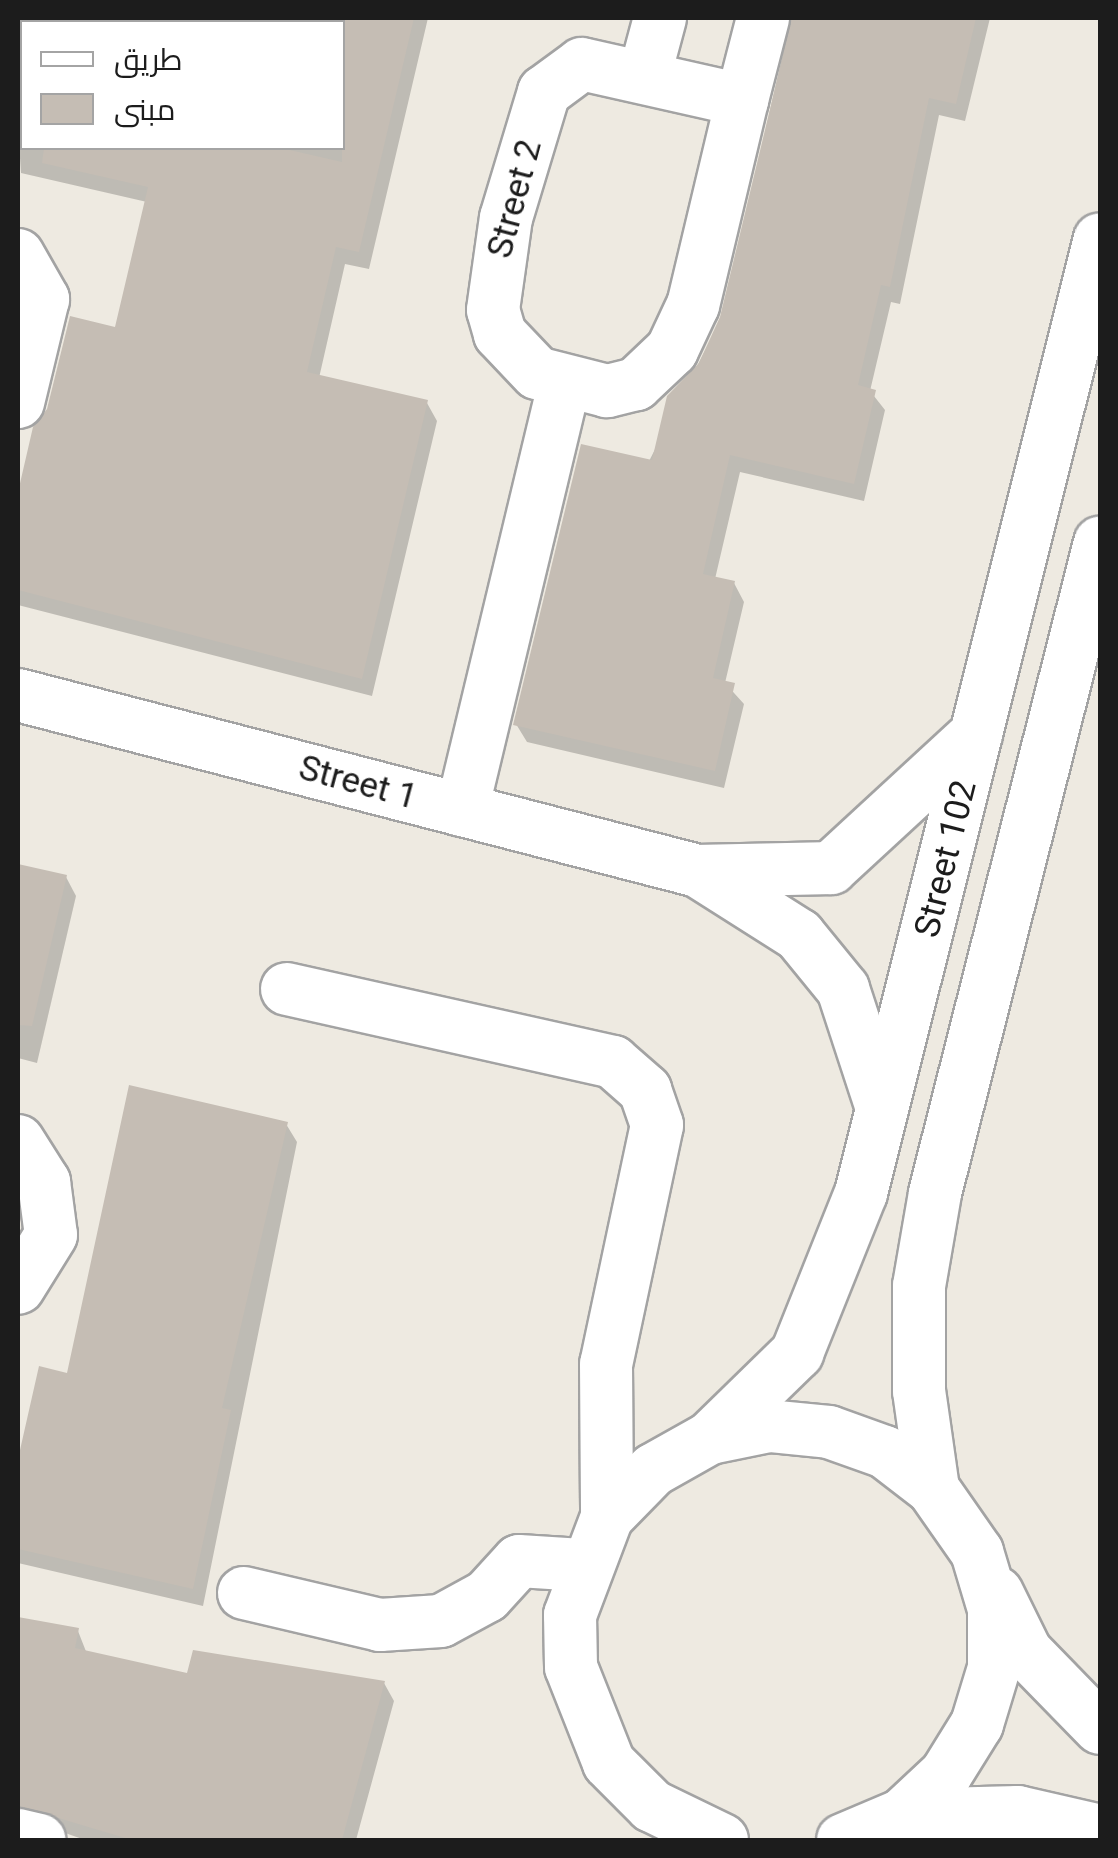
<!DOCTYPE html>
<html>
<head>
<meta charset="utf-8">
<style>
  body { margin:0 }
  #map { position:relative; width:1118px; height:1858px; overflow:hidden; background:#eeeae1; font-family:Roboto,Cairo,sans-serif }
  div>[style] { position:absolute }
  .shadow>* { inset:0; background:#0003 }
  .building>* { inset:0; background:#c5bdb4 }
  .roads { filter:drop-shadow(2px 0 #a3a3a3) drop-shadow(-2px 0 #a3a3a3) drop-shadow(0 2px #a3a3a3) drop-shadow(0 -2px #a3a3a3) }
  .minor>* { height:52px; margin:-26px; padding:0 26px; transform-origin:26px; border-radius:26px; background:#fff }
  span { translate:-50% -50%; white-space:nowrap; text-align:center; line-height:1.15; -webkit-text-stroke:9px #fff; paint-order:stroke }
  .street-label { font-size:35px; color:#1c1c1c }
  .frame { position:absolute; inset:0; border:20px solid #1c1c1c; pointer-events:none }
  .legend { position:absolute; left:20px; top:20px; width:325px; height:130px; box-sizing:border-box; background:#fff; border:2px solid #a4a4a4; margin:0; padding:12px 18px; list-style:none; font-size:30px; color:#1c1c1c }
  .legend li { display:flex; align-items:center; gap:20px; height:50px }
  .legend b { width:50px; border:2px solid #a4a4a4 }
</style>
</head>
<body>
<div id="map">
  <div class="shadow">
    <i style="clip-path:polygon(67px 18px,428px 18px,369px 269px,345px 264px,319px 378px,427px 403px,437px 421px,372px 696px,18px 605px,18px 514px,35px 428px,117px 330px,147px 202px,21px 173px,18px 128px,22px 148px,342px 148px,342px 22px)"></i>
    <i style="clip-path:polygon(791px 18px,990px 18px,965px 121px,939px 115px,900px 304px,891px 302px,870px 391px,885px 410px,864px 501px,740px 472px,715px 579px,734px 583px,744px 602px,725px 683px,744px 704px,724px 788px,527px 742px,516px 724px,724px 313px)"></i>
    <i style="clip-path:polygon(18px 866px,66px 877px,76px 896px,37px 1063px,18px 1058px)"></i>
    <i style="clip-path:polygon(286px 1124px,297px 1142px,203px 1606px,18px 1563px,18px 1491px,41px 1369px,69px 1376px)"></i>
    <i style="clip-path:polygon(18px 1620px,78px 1631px,87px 1654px,189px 1676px,384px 1683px,394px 1701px,356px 1840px,85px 1840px,37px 1823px,18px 1830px)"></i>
  </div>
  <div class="building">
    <i style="clip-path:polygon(342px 18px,414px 18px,359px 252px,336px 247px,307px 372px,428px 400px,362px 679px,18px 590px,18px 492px,33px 427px,47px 409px,70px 316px,115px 327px,148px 187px,42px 163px,44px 148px,281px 148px,342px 162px)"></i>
    <i style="clip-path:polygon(792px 18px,976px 18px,956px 104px,929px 98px,890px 287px,881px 285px,858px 385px,876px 390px,854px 484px,730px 455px,703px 574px,735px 581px,713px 678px,735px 683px,715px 771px,513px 725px,581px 444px,652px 460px,667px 396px,699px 363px,720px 317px)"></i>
    <i style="clip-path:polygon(18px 864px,67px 875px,32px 1026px,18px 1025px)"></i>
    <i style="clip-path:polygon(129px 1085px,288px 1122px,222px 1408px,231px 1410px,193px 1589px,18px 1549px,20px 1450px,39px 1366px,67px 1373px)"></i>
    <i style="clip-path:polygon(18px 1617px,79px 1628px,75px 1648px,187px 1673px,193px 1650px,385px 1681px,342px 1840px,132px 1840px,18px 1806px)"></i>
  </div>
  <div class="roads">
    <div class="minor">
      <i style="left:37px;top:22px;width:4px;rotate:-76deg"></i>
      <i style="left:582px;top:64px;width:164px;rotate:12.7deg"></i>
      <i style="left:742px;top:100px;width:211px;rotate:103.4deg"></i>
      <i style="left:693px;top:305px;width:50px;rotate:115deg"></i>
      <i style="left:672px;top:350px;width:50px;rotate:136.6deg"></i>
      <i style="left:636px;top:384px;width:30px;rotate:166deg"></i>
      <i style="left:607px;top:391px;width:72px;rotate:-165.6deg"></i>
      <i style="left:537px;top:373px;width:54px;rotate:-133.5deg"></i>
      <i style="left:500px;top:334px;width:25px;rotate:-106deg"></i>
      <i style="left:493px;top:310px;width:93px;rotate:-82deg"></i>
      <i style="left:506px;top:218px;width:132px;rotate:-73.2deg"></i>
      <i style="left:544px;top:92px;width:47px;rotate:-36.4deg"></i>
      <i style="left:645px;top:74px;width:58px;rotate:-75deg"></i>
      <i style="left:18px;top:97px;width:19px;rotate:-78deg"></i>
      <i style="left:742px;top:100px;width:85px;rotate:-75.6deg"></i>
      <i style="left:18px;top:255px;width:51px;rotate:60.4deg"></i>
      <i style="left:43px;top:299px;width:106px;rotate:103.6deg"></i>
      <i style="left:18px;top:695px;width:702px;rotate:14.51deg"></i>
      <i style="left:698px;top:871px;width:133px;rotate:-1.3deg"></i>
      <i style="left:831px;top:868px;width:197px;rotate:-42.7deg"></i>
      <i style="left:462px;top:810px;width:437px;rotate:-76.5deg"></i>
      <i style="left:698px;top:871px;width:120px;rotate:32.4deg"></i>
      <i style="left:799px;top:935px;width:70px;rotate:50.8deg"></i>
      <i style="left:843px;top:989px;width:125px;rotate:71.9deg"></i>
      <i style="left:287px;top:989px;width:334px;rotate:12.6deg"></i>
      <i style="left:613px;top:1062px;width:43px;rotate:41.2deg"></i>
      <i style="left:645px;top:1090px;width:37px;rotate:71deg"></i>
      <i style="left:657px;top:1125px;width:244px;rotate:102deg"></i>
      <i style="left:606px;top:1364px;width:153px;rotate:89.6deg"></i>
      <i style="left:18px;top:1141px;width:49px;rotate:57.6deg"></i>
      <i style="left:44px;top:1182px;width:53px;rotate:82.5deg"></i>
      <i style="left:51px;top:1235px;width:62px;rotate:121.9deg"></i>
      <i style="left:710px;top:1438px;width:122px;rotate:-44.3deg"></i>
      <i style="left:797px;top:1353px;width:172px;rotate:-68.2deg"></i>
      <i style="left:861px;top:1193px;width:983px;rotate:-75.94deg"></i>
      <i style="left:933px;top:1489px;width:99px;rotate:-98.1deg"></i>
      <i style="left:919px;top:1391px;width:105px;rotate:-90deg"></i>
      <i style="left:919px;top:1286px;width:94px;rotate:-80.2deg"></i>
      <i style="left:935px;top:1193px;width:671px;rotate:-75.76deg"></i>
      <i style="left:244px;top:1593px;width:140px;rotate:13.2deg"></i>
      <i style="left:380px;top:1625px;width:61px;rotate:-3.8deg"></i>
      <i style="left:441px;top:1621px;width:52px;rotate:-28.5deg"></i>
      <i style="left:487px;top:1596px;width:47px;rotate:-47.6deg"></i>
      <i style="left:519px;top:1561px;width:63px;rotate:3.6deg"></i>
      <i style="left:997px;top:1593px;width:66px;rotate:63.8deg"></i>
      <i style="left:1026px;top:1652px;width:106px;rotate:45.8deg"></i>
      <i style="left:902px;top:1815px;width:116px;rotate:-1.5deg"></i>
      <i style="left:1018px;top:1812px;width:84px;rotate:13deg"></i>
      <i style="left:18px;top:1835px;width:22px;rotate:13deg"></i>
      <i style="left:722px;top:1840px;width:78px;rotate:-154.1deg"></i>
      <i style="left:652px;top:1806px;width:61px;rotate:-135deg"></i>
      <i style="left:609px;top:1763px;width:103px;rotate:-111.6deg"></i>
      <i style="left:571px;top:1667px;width:52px;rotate:-91.1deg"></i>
      <i style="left:570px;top:1615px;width:105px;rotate:-69.3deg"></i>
      <i style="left:607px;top:1517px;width:66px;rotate:-45.6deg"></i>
      <i style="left:653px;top:1470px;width:65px;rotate:-29.3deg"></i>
      <i style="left:710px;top:1438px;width:60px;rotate:-11.5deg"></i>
      <i style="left:769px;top:1426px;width:60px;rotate:5.7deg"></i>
      <i style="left:829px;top:1432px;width:59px;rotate:19.7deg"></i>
      <i style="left:885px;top:1452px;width:61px;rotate:37.6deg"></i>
      <i style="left:933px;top:1489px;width:77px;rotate:55.1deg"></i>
      <i style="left:977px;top:1552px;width:59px;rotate:73.4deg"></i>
      <i style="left:994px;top:1609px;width:59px;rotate:90deg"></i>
      <i style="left:994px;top:1668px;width:59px;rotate:106.9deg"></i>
      <i style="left:977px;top:1724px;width:59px;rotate:121.8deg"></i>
      <i style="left:946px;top:1774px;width:60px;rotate:137deg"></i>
      <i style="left:902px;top:1815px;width:64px;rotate:157deg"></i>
    </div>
  </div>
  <div class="street-label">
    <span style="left:515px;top:199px;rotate:-75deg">Street 2</span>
    <span style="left:358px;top:783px;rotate:15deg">Street 1</span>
    <span style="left:946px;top:859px;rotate:-76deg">Street 102</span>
  </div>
  <div class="frame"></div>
  <ul class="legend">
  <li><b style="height:12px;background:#fff"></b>طريق</li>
  <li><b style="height:28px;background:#c5bdb4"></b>مبنى</li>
  </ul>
</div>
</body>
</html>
